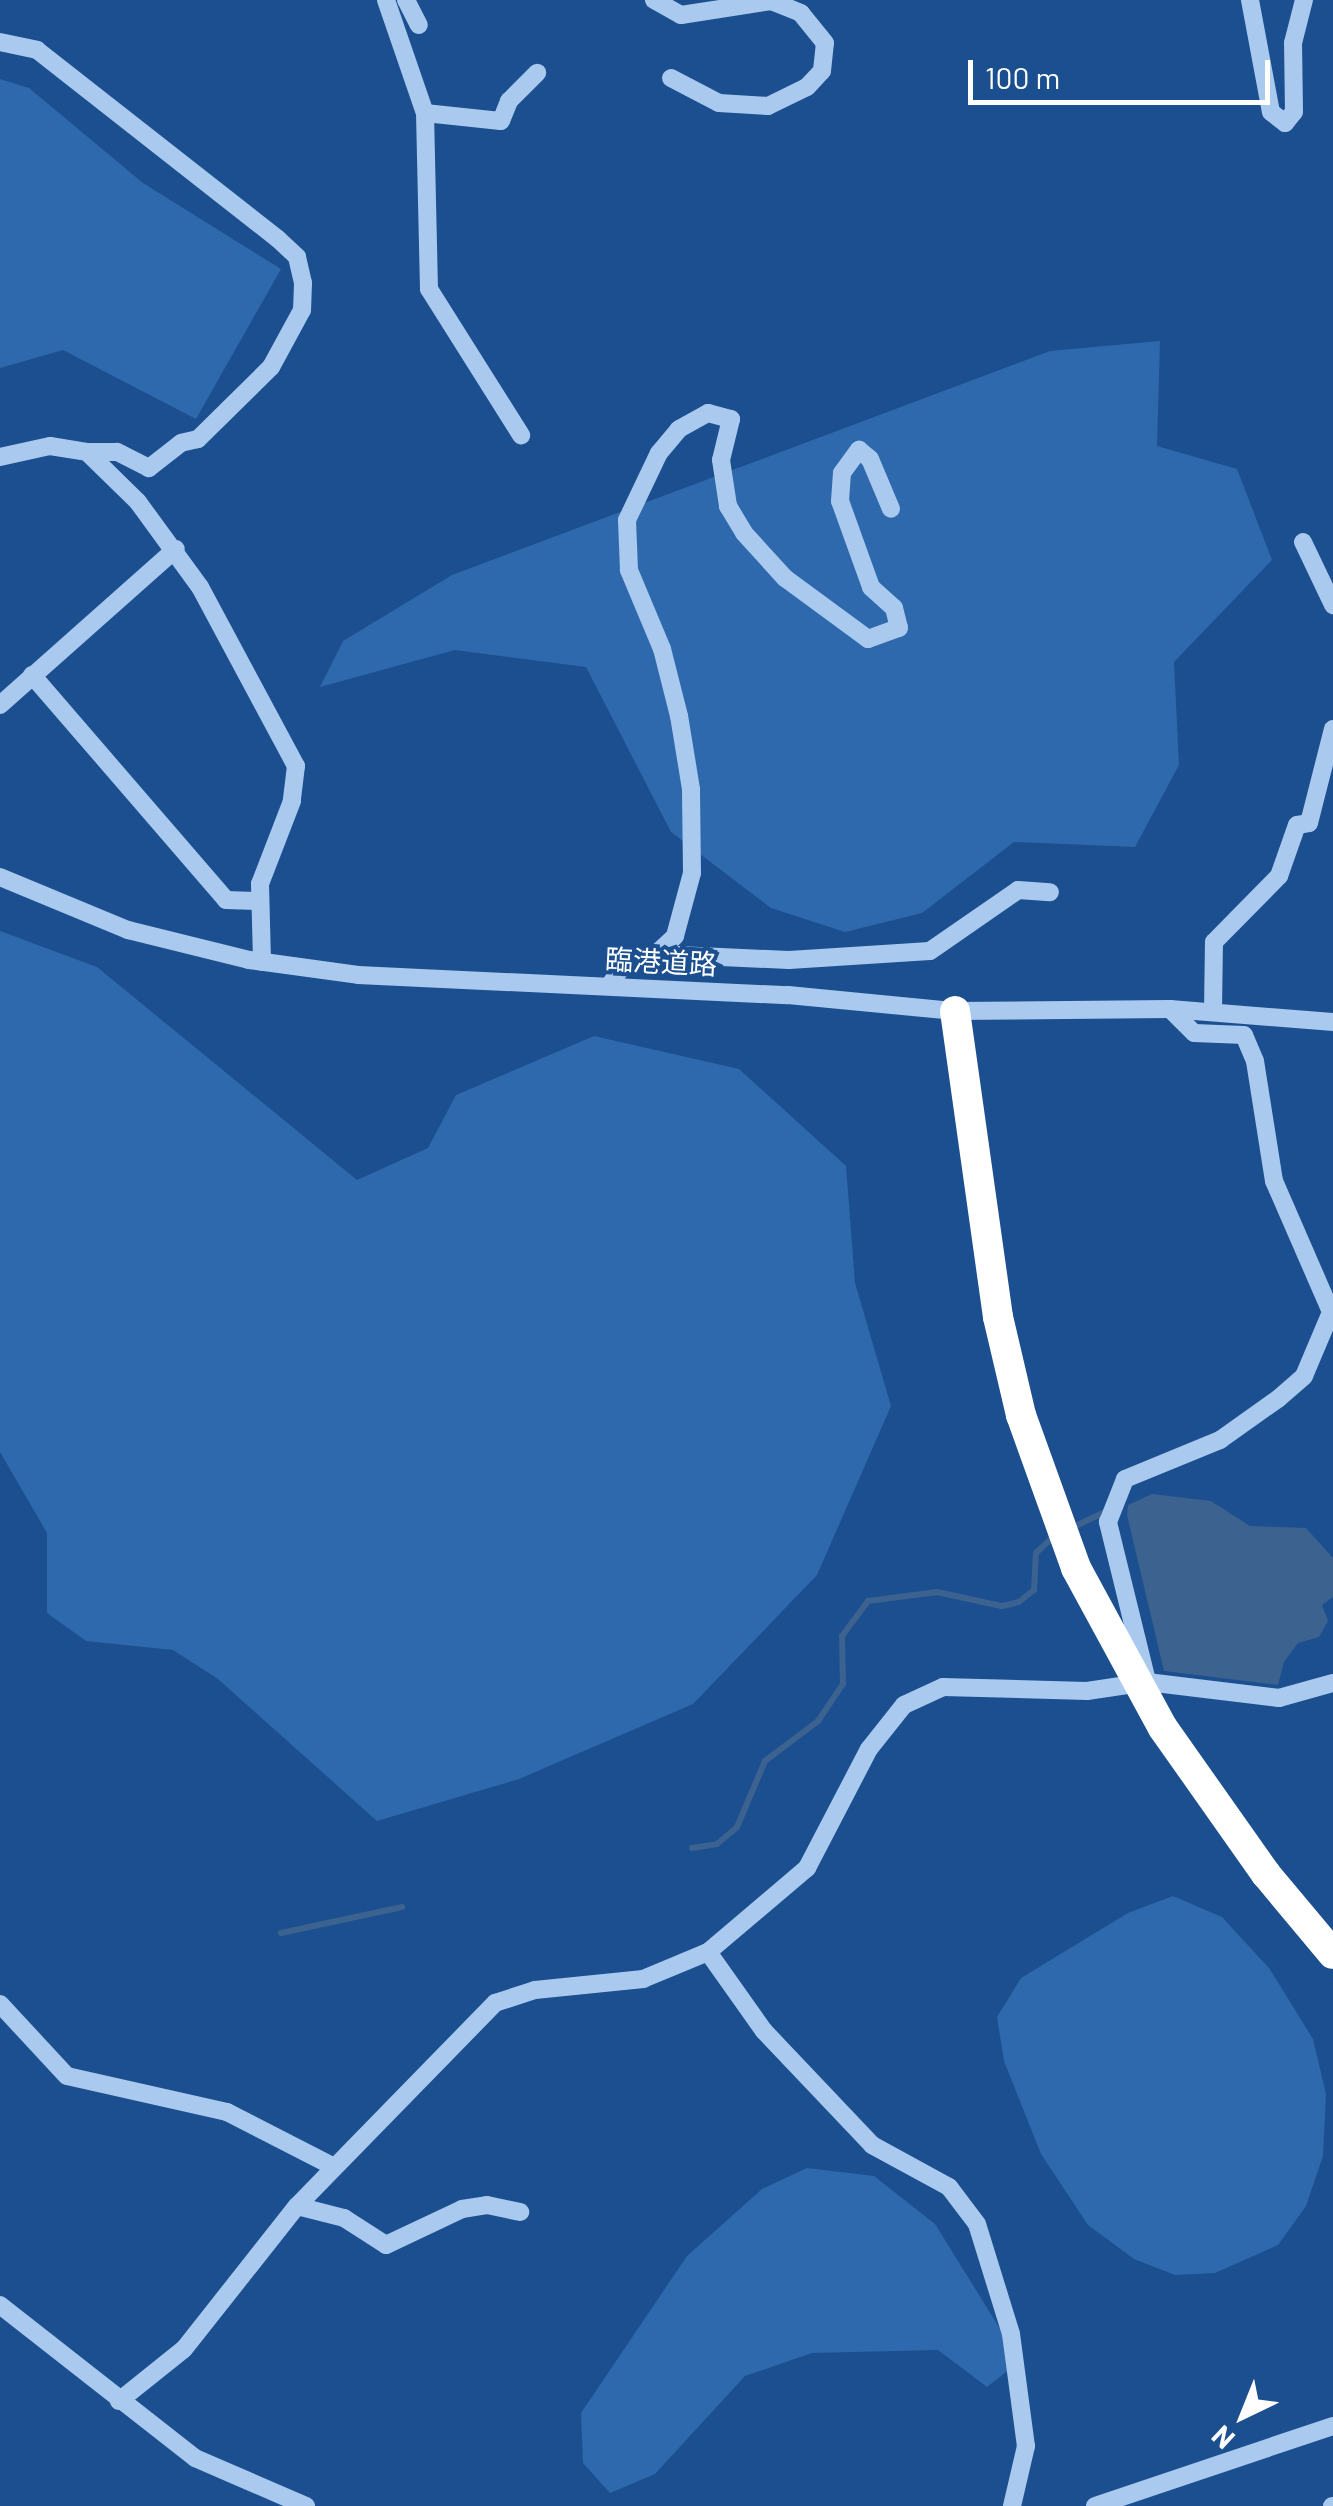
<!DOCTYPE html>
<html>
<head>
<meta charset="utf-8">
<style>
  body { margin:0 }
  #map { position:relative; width:1333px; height:2506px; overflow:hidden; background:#1b4f8f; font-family:Barlow,"Noto Sans JP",sans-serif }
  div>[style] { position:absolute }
  .green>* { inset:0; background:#2e69ad }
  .water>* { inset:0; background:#3c6290 }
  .stream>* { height:6px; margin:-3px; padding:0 3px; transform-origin:3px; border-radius:3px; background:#3c6290 }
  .minor>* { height:18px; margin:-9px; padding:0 9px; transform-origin:9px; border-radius:9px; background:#a9c9ee }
  .highway>* { height:30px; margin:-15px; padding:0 15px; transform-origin:15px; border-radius:15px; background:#fff }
  .highway-bridge>* { height:30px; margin:-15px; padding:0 15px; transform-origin:15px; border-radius:15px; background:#fff }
  span { translate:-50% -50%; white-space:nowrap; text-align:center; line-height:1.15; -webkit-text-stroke:8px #1b4f8f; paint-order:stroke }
  .street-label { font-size:28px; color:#fff }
  .north { position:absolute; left:1193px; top:2366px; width:100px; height:100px; -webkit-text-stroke:8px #1b4f8f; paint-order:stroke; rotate:223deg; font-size:28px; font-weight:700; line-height:40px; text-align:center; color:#fff }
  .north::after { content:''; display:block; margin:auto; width:35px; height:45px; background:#fff; clip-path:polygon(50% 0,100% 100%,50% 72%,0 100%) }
  .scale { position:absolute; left:968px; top:60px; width:302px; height:45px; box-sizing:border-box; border:5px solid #fff; border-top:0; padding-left:12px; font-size:30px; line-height:35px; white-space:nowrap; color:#fff; -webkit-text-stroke:8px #1b4f8f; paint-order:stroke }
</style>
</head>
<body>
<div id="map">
  <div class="green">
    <i style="clip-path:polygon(0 79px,29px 88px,143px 183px,281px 269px,196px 419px,63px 350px,0 368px)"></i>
    <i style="clip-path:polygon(1160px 341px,1157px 446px,1237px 469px,1272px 560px,1174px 662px,1179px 765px,1135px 847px,1014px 842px,922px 913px,845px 932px,771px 908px,671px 832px,586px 667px,455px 650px,320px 687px,343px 641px,452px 575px,1050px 351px)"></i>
    <i style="clip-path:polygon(0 931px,97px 967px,357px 1180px,428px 1148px,456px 1095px,594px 1036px,739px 1069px,846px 1166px,855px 1283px,891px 1406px,817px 1575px,693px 1704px,519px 1779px,377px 1821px,218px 1679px,173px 1650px,86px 1641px,47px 1613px,47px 1533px,0 1452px)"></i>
    <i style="clip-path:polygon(1173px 1896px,1222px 1917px,1269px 1968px,1313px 2039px,1326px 2094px,1323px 2156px,1306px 2206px,1278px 2245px,1215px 2273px,1175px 2275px,1134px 2259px,1088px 2225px,1041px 2154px,1004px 2061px,997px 2017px,1021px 1978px,1128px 1913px)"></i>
    <i style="clip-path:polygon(807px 2168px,874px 2176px,935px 2224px,1020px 2361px,987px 2387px,938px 2350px,812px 2353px,745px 2376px,655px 2474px,610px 2493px,583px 2463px,581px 2413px,687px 2256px,762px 2189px)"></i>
  </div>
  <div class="water">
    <i style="clip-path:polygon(1152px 1494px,1211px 1501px,1250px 1526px,1306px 1528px,1333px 1558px,1333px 1597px,1322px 1605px,1328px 1621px,1319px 1637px,1298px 1643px,1284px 1662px,1278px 1685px,1164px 1671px,1127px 1515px,1128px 1505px)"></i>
  </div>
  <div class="stream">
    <i style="left:1069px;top:1529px;width:42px;rotate:-25.3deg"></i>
    <i style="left:692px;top:1848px;width:25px;rotate:-9deg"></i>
    <i style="left:717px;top:1844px;width:26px;rotate:-40deg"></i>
    <i style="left:737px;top:1827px;width:72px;rotate:-67deg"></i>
    <i style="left:765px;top:1761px;width:66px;rotate:-37deg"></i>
    <i style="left:818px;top:1721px;width:45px;rotate:-56deg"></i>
    <i style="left:843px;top:1684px;width:48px;rotate:-91.2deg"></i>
    <i style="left:842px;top:1636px;width:44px;rotate:-53.4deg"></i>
    <i style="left:868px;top:1601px;width:70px;rotate:-7.4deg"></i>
    <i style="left:937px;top:1592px;width:66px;rotate:12.2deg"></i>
    <i style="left:1002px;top:1606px;width:17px;rotate:-13deg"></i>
    <i style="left:1019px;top:1602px;width:19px;rotate:-39deg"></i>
    <i style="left:1034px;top:1590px;width:37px;rotate:-87deg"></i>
    <i style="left:1036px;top:1553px;width:23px;rotate:-43deg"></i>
    <i style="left:281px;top:1933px;width:124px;rotate:-12.1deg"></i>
  </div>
  <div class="minor">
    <i style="left:386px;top:0;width:120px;rotate:71deg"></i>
    <i style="left:425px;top:113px;width:76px;rotate:6deg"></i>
    <i style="left:501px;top:121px;width:22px;rotate:-68deg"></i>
    <i style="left:509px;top:101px;width:40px;rotate:-45deg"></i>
    <i style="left:406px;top:0;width:28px;rotate:63deg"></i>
    <i style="left:654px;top:0;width:31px;rotate:29deg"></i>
    <i style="left:681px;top:15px;width:98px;rotate:-8.8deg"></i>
    <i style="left:1250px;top:0;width:114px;rotate:79.4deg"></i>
    <i style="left:1271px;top:112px;width:18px;rotate:38deg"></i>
    <i style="left:1285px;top:123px;width:14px;rotate:-51deg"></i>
    <i style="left:1294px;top:112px;width:69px;rotate:-90.8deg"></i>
    <i style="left:1293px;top:43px;width:44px;rotate:-75.7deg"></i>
    <i style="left:0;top:42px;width:38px;rotate:12deg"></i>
    <i style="left:37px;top:50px;width:306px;rotate:38.1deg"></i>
    <i style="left:278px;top:239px;width:26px;rotate:43deg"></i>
    <i style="left:297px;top:257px;width:27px;rotate:77deg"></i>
    <i style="left:303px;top:283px;width:27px;rotate:92deg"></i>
    <i style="left:302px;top:310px;width:65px;rotate:118.5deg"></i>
    <i style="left:271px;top:367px;width:103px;rotate:135.4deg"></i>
    <i style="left:198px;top:439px;width:17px;rotate:167deg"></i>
    <i style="left:181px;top:443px;width:41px;rotate:142deg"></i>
    <i style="left:149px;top:468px;width:36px;rotate:-153deg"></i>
    <i style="left:117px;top:452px;width:30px;rotate:180deg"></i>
    <i style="left:671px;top:78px;width:54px;rotate:27.5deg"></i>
    <i style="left:719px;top:103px;width:49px;rotate:3.5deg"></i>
    <i style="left:768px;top:106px;width:43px;rotate:-26deg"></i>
    <i style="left:807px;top:87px;width:22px;rotate:-47deg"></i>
    <i style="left:822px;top:71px;width:28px;rotate:-84deg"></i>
    <i style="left:825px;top:43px;width:38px;rotate:-129deg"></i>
    <i style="left:801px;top:13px;width:31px;rotate:-158deg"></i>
    <i style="left:425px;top:113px;width:176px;rotate:88.7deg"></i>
    <i style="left:429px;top:289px;width:173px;rotate:57.8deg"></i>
    <i style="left:0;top:457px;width:51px;rotate:-12.4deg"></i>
    <i style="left:50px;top:446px;width:37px;rotate:9deg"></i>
    <i style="left:87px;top:452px;width:71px;rotate:44.4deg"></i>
    <i style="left:138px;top:502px;width:105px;rotate:53.9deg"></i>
    <i style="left:200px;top:587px;width:203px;rotate:61.8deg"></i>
    <i style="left:296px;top:766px;width:35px;rotate:97deg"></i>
    <i style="left:292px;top:801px;width:89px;rotate:111.1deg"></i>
    <i style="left:260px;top:884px;width:78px;rotate:88.5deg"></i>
    <i style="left:1303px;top:542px;width:70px;rotate:64.5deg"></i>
    <i style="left:32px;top:675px;width:297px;rotate:49.2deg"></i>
    <i style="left:226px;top:900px;width:34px;rotate:2deg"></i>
    <i style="left:0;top:705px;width:235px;rotate:-41.6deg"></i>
    <i style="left:0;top:877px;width:139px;rotate:22.5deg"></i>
    <i style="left:128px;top:930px;width:125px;rotate:13.9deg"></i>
    <i style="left:249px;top:960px;width:110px;rotate:7.8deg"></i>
    <i style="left:358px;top:975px;width:430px;rotate:2.7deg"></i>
    <i style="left:788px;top:995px;width:168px;rotate:5.5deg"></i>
    <i style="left:955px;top:1011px;width:215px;rotate:-0.5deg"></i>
    <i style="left:1170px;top:1009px;width:164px;rotate:4.6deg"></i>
    <i style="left:656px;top:954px;width:133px;rotate:2.6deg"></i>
    <i style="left:789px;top:960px;width:141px;rotate:-3.7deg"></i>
    <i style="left:930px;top:951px;width:107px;rotate:-34.7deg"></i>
    <i style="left:1018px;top:890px;width:32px;rotate:4deg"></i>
    <i style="left:610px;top:985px;width:35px;rotate:-57deg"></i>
    <i style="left:629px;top:956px;width:27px;rotate:-4deg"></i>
    <i style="left:656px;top:954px;width:26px;rotate:-43deg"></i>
    <i style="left:675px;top:936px;width:65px;rotate:-74.9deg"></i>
    <i style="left:692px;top:873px;width:84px;rotate:-90.7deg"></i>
    <i style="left:691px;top:789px;width:74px;rotate:-99.3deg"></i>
    <i style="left:679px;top:716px;width:69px;rotate:-104.2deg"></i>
    <i style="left:662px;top:649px;width:86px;rotate:-112.7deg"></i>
    <i style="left:629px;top:570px;width:50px;rotate:-92.3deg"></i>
    <i style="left:627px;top:520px;width:74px;rotate:-64.5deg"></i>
    <i style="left:659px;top:453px;width:31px;rotate:-50deg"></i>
    <i style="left:679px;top:429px;width:33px;rotate:-29deg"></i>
    <i style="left:708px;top:413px;width:24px;rotate:15deg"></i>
    <i style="left:731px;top:419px;width:42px;rotate:103.7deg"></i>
    <i style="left:721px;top:460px;width:47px;rotate:81.3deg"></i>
    <i style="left:728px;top:506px;width:31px;rotate:59deg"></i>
    <i style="left:744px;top:533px;width:61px;rotate:47.7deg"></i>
    <i style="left:785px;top:578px;width:103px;rotate:36.3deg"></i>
    <i style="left:868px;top:639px;width:33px;rotate:-20deg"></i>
    <i style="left:899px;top:628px;width:21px;rotate:-104deg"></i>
    <i style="left:894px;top:608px;width:31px;rotate:-138deg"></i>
    <i style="left:871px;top:587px;width:91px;rotate:-109.8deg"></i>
    <i style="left:840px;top:501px;width:28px;rotate:-86deg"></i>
    <i style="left:842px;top:473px;width:29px;rotate:-54deg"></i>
    <i style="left:859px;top:450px;width:14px;rotate:39deg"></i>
    <i style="left:870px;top:459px;width:54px;rotate:67.2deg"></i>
    <i style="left:1213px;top:1011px;width:69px;rotate:-89.2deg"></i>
    <i style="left:1214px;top:942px;width:93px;rotate:-45.4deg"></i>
    <i style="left:1279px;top:876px;width:54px;rotate:-70.6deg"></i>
    <i style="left:1297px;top:825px;width:12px;rotate:-9deg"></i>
    <i style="left:1309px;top:823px;width:97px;rotate:-75.7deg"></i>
    <i style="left:1146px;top:1677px;width:160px;rotate:-103.8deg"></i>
    <i style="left:1108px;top:1522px;width:46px;rotate:-68.4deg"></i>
    <i style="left:1125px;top:1479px;width:103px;rotate:-22.3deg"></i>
    <i style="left:1220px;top:1440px;width:72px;rotate:-35.4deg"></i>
    <i style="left:1279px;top:1398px;width:33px;rotate:-41deg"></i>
    <i style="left:1304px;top:1376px;width:69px;rotate:-67.1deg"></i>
    <i style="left:1331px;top:1312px;width:143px;rotate:-113.5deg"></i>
    <i style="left:1274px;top:1181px;width:121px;rotate:-99deg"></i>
    <i style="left:1255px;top:1061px;width:28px;rotate:-113deg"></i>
    <i style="left:1244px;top:1035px;width:50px;rotate:-177.7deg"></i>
    <i style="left:1194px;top:1033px;width:34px;rotate:-135deg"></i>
    <i style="left:708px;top:1952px;width:97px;rotate:54.7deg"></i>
    <i style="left:764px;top:2031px;width:157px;rotate:46.5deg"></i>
    <i style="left:872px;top:2145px;width:88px;rotate:28.6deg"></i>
    <i style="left:949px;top:2187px;width:46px;rotate:52.9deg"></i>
    <i style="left:977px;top:2224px;width:115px;rotate:72.8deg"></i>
    <i style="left:1011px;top:2334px;width:113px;rotate:82.4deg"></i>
    <i style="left:1026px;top:2446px;width:62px;rotate:103.1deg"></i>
    <i style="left:0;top:2004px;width:98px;rotate:47.1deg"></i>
    <i style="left:67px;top:2076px;width:164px;rotate:12.7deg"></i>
    <i style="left:227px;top:2112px;width:120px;rotate:27.2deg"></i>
    <i style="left:297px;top:2206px;width:49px;rotate:14.3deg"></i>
    <i style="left:344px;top:2218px;width:50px;rotate:32.7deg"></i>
    <i style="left:386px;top:2245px;width:84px;rotate:-25.3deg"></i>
    <i style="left:462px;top:2209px;width:25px;rotate:-9deg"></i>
    <i style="left:487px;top:2205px;width:34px;rotate:12deg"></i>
    <i style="left:0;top:2305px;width:248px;rotate:38.1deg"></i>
    <i style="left:195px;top:2458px;width:121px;rotate:23.4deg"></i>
    <i style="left:119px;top:2401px;width:83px;rotate:-38.7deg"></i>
    <i style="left:184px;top:2349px;width:182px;rotate:-51.7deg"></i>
    <i style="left:297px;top:2206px;width:284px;rotate:-45.7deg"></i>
    <i style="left:495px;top:2003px;width:42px;rotate:-18deg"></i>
    <i style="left:535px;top:1990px;width:109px;rotate:-5.8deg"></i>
    <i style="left:643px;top:1979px;width:70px;rotate:-22.6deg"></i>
    <i style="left:708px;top:1952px;width:130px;rotate:-40.3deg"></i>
    <i style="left:807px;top:1868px;width:134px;rotate:-62.5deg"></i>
    <i style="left:869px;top:1749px;width:56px;rotate:-51.5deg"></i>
    <i style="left:904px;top:1705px;width:43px;rotate:-24.8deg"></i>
    <i style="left:943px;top:1687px;width:144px;rotate:1.6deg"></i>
    <i style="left:1087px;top:1691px;width:61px;rotate:-8.5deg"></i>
    <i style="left:1147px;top:1682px;width:133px;rotate:6.9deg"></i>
    <i style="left:1279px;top:1698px;width:56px;rotate:-15.5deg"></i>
    <i style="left:1095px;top:2506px;width:251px;rotate:-18.6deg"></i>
    <i style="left:1332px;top:2506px;width:1px"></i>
  </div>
  <div class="highway">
    <i style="left:955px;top:1011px;width:309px;rotate:82deg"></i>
    <i style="left:1266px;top:1874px;width:104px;rotate:50.1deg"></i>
  </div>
  <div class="highway-bridge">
    <i style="left:998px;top:1317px;width:101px;rotate:76.8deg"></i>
    <i style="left:1021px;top:1415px;width:163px;rotate:70.2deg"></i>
    <i style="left:1076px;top:1568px;width:182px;rotate:61.5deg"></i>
    <i style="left:1163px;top:1728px;width:179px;rotate:54.8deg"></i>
  </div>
  <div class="street-label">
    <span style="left:661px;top:961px;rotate:3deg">臨港道路</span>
  </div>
  <div class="north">N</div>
  <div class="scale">100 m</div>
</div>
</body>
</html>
